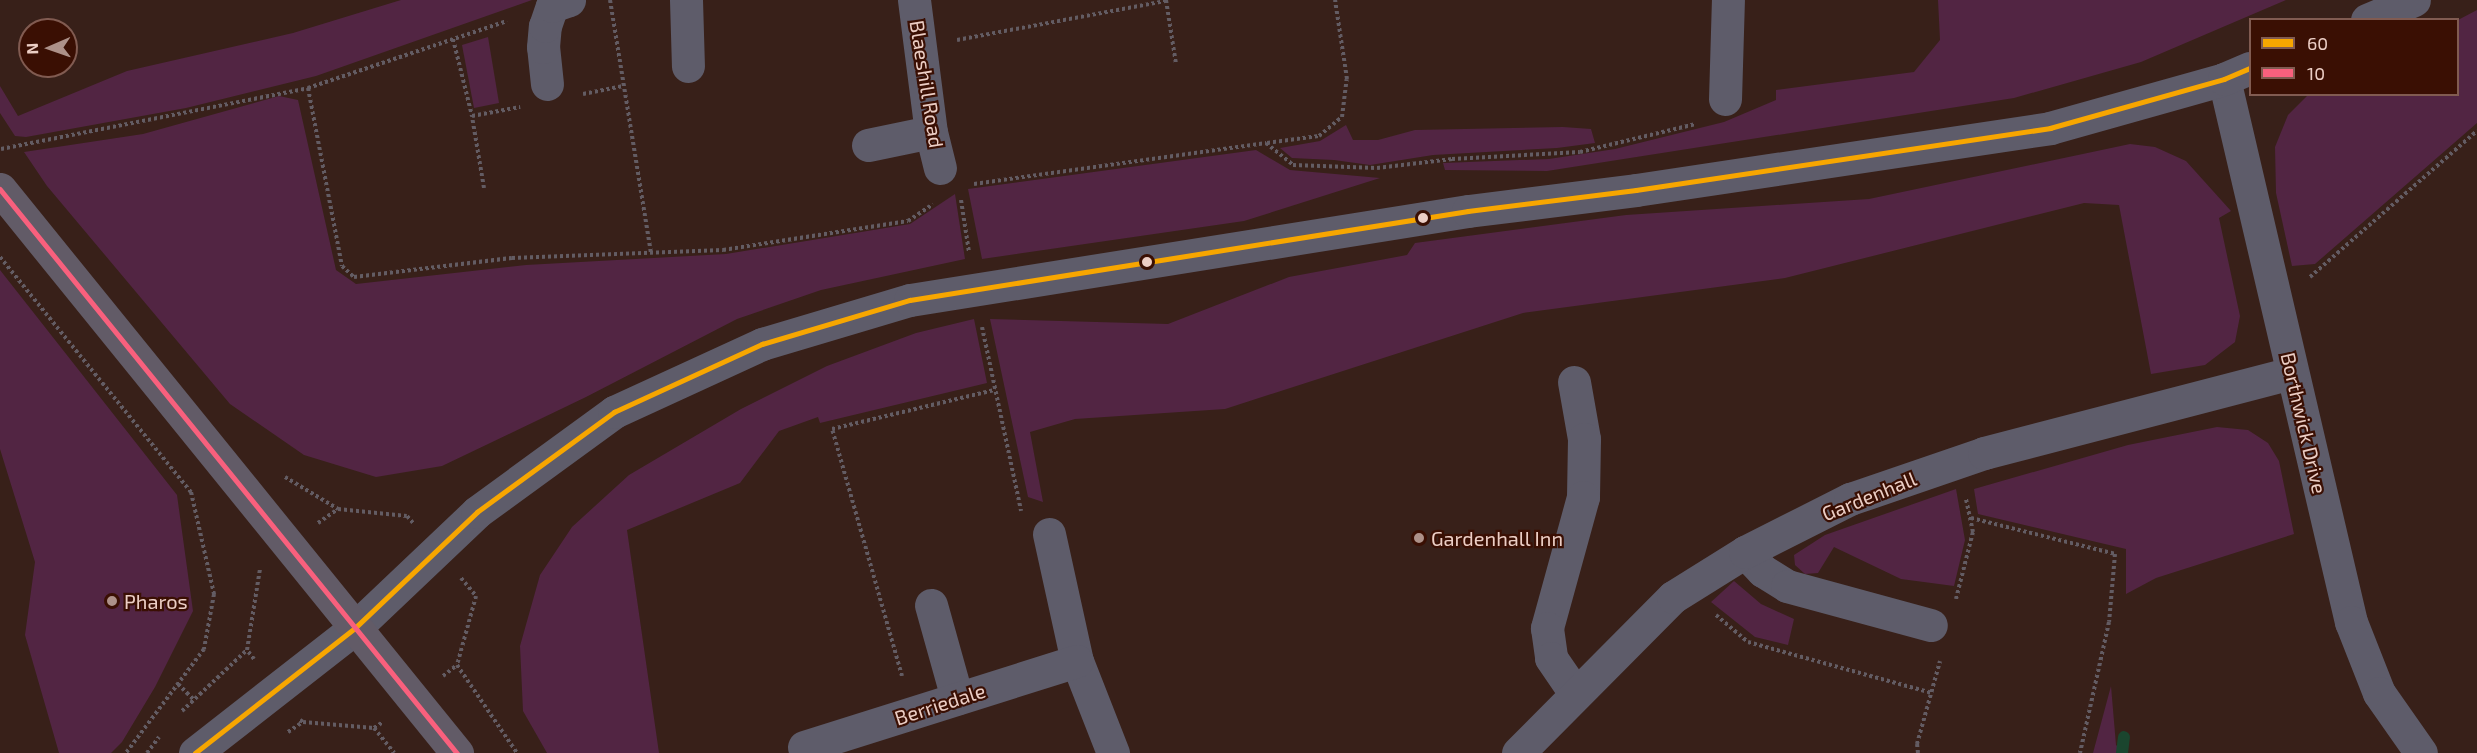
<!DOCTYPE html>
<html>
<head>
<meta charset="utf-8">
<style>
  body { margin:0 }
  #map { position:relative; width:2477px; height:753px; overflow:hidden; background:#382019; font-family:"Exo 2",sans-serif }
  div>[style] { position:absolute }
  .green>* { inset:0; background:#522543 }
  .stream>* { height:12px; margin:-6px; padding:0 6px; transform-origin:6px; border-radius:6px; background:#1a452e }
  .path>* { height:4px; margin-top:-2px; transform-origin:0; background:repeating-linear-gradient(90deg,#635c63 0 3px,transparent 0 6px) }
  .minor>* { height:33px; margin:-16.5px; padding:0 16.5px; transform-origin:16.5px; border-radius:16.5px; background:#5e5c6a }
  .major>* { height:33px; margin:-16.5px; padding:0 16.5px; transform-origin:16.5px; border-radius:16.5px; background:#625b67 }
  .bus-1>* { height:4.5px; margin:-2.25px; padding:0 2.25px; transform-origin:2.25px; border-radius:2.25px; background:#f7a600 }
  .bus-2>* { height:4.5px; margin:-2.25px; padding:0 2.25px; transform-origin:2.25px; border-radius:2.25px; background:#f8607d }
  .dots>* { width:16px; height:16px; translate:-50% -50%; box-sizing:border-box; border:3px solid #3a0f03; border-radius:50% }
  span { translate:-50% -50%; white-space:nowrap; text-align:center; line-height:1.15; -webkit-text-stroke:4.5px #3a0f03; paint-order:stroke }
  .street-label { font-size:20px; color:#eccec5 }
  .poi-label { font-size:20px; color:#eccec5 }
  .left { translate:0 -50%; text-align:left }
  .legend { position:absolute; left:2249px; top:18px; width:210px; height:78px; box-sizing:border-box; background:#3a0f03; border:2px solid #815b51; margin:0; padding:8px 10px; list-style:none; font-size:18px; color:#eccec5 }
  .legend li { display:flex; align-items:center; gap:12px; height:30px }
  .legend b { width:30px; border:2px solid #815b51 }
  .north { position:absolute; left:18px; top:18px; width:60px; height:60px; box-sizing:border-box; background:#3a0f03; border:2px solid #815b51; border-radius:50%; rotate:268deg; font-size:16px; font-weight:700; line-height:24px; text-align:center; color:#eccec5 }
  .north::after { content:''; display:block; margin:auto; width:21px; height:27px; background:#ad9189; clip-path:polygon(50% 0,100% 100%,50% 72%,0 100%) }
</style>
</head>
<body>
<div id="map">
  <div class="green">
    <i style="clip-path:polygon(401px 0,532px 0,316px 76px,186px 108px,26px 137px,15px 136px,0 113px,0 86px,18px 116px,127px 71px,293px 33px)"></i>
    <i style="clip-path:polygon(1938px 0,2286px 0,2141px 62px,2014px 98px,1547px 171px,1445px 170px,1443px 163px,1549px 159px,1615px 149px,1724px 122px,1776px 100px,1776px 90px,1914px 72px,1940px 40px)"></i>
    <i style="clip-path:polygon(2477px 10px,2477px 123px,2315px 264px,2292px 266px,2276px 193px,2275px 147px,2288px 115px,2308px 95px,2458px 94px,2458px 20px)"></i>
    <i style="clip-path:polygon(488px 37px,499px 103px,474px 108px,462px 45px)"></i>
    <i style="clip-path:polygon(279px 96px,298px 100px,336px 270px,356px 284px,526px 265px,726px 254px,910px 224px,955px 194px,965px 259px,821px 290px,737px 319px,586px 397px,442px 466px,376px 477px,304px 455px,230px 404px,47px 186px,24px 152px,143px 134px)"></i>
    <i style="clip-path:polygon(1346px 125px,1353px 140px,1378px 140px,1415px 130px,1563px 127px,1591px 129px,1595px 143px,1557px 148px,1433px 155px,1370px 165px,1334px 160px,1292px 158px,1280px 148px,1320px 141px)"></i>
    <i style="clip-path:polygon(2130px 144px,2155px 147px,2186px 161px,2231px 211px,2219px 218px,2240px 316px,2235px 342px,2205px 365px,2151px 374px,2119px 205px,2084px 203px,1785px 278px,1523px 313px,1225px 409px,1075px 419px,1030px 432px,1043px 502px,1028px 497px,990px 319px,1168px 324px,1289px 277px,1407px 255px,1415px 243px,1626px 215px,1869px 199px)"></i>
    <i style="clip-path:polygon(1256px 150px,1290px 170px,1380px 178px,1244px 221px,982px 259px,968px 189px)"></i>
    <i style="clip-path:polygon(0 270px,177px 495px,193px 611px,155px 687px,122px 742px,111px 753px,59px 753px,25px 635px,35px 562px,0 449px)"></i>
    <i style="clip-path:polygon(974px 319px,987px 383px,820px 423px,818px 417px,779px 431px,740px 483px,627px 530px,659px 753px,547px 753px,523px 711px,520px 646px,540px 575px,572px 527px,629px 475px,741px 409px,827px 366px,916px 333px)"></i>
    <i style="clip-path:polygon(2217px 427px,2248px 430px,2268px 443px,2279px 461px,2294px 534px,2156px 578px,2126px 594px,2126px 549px,1978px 514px,1974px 489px,2128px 445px)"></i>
    <i style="clip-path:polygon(1956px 489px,1965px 540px,1954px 586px,1901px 579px,1834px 547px,1818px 573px,1805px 574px,1795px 565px,1794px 555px,1825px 535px)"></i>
    <i style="clip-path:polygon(1734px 581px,1761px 604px,1794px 619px,1788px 645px,1755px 637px,1711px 602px)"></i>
    <i style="clip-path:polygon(2111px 686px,2116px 745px,2124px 753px,2093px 753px)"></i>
  </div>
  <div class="stream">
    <i style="left:2122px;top:753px;width:16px;rotate:-83deg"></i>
  </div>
  <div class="path">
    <i style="left:610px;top:0;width:257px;rotate:80.8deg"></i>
    <i style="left:1166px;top:0;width:65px;rotate:81.1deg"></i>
    <i style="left:453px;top:39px;width:79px;rotate:76.1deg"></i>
    <i style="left:957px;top:40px;width:213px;rotate:-10.6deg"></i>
    <i style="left:308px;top:88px;width:181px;rotate:79.2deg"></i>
    <i style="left:342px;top:266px;width:16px;rotate:43deg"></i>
    <i style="left:354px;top:277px;width:159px;rotate:-6.9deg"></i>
    <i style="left:512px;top:258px;width:211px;rotate:-2.2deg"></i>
    <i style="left:723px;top:250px;width:187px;rotate:-8.9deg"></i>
    <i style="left:908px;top:221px;width:30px;rotate:-34deg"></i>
    <i style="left:583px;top:94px;width:41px;rotate:-11.3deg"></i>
    <i style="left:1267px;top:143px;width:52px;rotate:-7.7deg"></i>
    <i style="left:1319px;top:136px;width:30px;rotate:-40deg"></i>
    <i style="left:1342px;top:117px;width:38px;rotate:-83deg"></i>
    <i style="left:1347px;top:79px;width:80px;rotate:-98.6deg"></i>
    <i style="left:1px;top:149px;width:313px;rotate:-11.2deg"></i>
    <i style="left:308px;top:88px;width:210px;rotate:-18.6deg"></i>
    <i style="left:974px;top:184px;width:295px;rotate:-8deg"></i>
    <i style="left:1266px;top:143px;width:35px;rotate:39deg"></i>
    <i style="left:1293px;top:165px;width:84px;rotate:2deg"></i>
    <i style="left:1377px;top:168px;width:76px;rotate:-6.8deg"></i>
    <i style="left:1452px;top:159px;width:128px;rotate:-3.1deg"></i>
    <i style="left:1580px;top:152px;width:119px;rotate:-13.6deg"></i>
    <i style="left:484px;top:188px;width:73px;rotate:-99.5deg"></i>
    <i style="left:472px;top:116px;width:49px;rotate:-10.6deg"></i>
    <i style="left:961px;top:200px;width:53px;rotate:81.3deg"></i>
    <i style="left:0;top:257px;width:303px;rotate:50.9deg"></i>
    <i style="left:191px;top:492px;width:105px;rotate:77.3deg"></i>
    <i style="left:214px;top:594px;width:56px;rotate:100.3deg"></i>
    <i style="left:204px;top:649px;width:130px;rotate:126.9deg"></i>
    <i style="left:2310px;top:277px;width:222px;rotate:-41.2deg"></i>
    <i style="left:982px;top:327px;width:188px;rotate:78deg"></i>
    <i style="left:285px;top:477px;width:62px;rotate:31.1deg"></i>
    <i style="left:1971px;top:518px;width:148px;rotate:14deg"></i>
    <i style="left:2115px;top:554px;width:68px;rotate:95deg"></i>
    <i style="left:2109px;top:622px;width:134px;rotate:102.5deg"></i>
    <i style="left:318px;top:523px;width:24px;rotate:-35deg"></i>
    <i style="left:338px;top:509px;width:69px;rotate:5.8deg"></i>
    <i style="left:407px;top:516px;width:9px;rotate:49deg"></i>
    <i style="left:461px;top:578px;width:23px;rotate:50deg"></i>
    <i style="left:476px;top:596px;width:72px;rotate:105.4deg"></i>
    <i style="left:457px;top:665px;width:107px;rotate:55.7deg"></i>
    <i style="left:1956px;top:599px;width:69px;rotate:-75.8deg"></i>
    <i style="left:1973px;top:532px;width:35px;rotate:-102deg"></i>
    <i style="left:1716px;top:615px;width:42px;rotate:40.2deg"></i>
    <i style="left:1748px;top:642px;width:191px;rotate:15.5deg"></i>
    <i style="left:254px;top:659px;width:11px;rotate:-128deg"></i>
    <i style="left:247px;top:650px;width:82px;rotate:-80.9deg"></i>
    <i style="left:443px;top:676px;width:18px;rotate:-38deg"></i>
    <i style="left:902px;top:676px;width:257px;rotate:-105.8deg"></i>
    <i style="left:832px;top:429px;width:168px;rotate:-13.5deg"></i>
    <i style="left:178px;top:684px;width:23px;rotate:45deg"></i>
    <i style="left:182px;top:711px;width:89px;rotate:-43.2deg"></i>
    <i style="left:300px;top:720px;width:4px;rotate:34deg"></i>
    <i style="left:303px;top:722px;width:71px;rotate:4.8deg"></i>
    <i style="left:374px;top:728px;width:11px;rotate:-34deg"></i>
    <i style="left:374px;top:728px;width:32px;rotate:51deg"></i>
    <i style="left:288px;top:732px;width:18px;rotate:-34deg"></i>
    <i style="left:147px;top:753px;width:20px;rotate:-53deg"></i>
    <i style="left:1918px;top:753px;width:9px;rotate:-96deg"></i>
    <i style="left:1917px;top:744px;width:86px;rotate:-74.5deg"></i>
  </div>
  <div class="minor">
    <i style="left:686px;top:0;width:66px;rotate:88.3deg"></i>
    <i style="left:914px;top:0;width:133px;rotate:82.7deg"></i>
    <i style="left:931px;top:132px;width:37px;rotate:76deg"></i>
    <i style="left:2367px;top:20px;width:51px;rotate:-23.1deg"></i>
    <i style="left:2224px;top:79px;width:558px;rotate:76.84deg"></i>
    <i style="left:2351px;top:622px;width:76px;rotate:68.5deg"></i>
    <i style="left:2379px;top:693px;width:73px;rotate:55deg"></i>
    <i style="left:547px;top:84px;width:37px;rotate:-96deg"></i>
    <i style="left:543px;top:47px;width:21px;rotate:-85deg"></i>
    <i style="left:545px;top:26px;width:21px;rotate:-71deg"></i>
    <i style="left:552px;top:6px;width:18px;rotate:-19deg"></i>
    <i style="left:1725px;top:99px;width:99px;rotate:-88.3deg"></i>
    <i style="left:868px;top:145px;width:64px;rotate:-11.7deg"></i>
    <i style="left:1574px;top:382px;width:58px;rotate:80deg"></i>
    <i style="left:1584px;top:439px;width:58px;rotate:91deg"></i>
    <i style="left:1583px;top:497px;width:136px;rotate:105.4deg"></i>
    <i style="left:1547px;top:628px;width:30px;rotate:82deg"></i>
    <i style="left:1551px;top:658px;width:42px;rotate:55.6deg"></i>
    <i style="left:1049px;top:534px;width:130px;rotate:77.6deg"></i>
    <i style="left:1077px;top:661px;width:99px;rotate:68.6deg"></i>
    <i style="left:1745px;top:552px;width:26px;rotate:47deg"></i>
    <i style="left:1763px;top:571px;width:28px;rotate:32deg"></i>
    <i style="left:1787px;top:586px;width:149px;rotate:15.2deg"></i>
    <i style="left:931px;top:605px;width:97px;rotate:74.4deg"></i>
    <i style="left:804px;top:747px;width:286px;rotate:-17.5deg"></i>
    <i style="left:195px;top:753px;width:204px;rotate:-38deg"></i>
    <i style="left:356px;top:627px;width:167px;rotate:-43.5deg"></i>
    <i style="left:477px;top:512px;width:170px;rotate:-36.1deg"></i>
    <i style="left:614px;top:412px;width:163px;rotate:-24.7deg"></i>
    <i style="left:762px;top:344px;width:154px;rotate:-16.6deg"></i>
    <i style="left:910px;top:300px;width:565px;rotate:-9.06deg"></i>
    <i style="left:1468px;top:211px;width:169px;rotate:-7.1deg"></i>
    <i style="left:1636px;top:190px;width:419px;rotate:-8.5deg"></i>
    <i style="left:2050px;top:128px;width:181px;rotate:-15.7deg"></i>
    <i style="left:2224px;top:79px;width:28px;rotate:-23deg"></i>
    <i style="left:1518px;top:753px;width:220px;rotate:-45.2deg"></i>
    <i style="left:1673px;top:597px;width:85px;rotate:-32deg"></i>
    <i style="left:1745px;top:552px;width:118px;rotate:-26.8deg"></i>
    <i style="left:1850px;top:499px;width:142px;rotate:-18.9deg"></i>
    <i style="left:1984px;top:453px;width:318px;rotate:-14.6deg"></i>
  </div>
  <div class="major">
    <i style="left:0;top:189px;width:726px;rotate:50.98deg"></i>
  </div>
  <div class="bus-1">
    <i style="left:195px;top:753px;width:204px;rotate:-38deg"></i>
    <i style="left:356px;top:627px;width:167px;rotate:-43.5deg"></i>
    <i style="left:477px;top:512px;width:170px;rotate:-36.1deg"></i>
    <i style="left:614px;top:412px;width:163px;rotate:-24.7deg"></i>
    <i style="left:762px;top:344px;width:154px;rotate:-16.6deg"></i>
    <i style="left:910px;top:300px;width:565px;rotate:-9.06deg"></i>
    <i style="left:1468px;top:211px;width:169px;rotate:-7.1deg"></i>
    <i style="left:1636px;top:190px;width:419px;rotate:-8.5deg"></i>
    <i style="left:2050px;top:128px;width:181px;rotate:-15.7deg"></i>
    <i style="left:2224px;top:79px;width:28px;rotate:-23deg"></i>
  </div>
  <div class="bus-2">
    <i style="left:0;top:189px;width:726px;rotate:50.98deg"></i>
  </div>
  <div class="dots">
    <i style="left:1423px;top:218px;background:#eccec5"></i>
    <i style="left:1147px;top:262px;background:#eccec5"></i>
    <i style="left:1419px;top:538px;background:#ad9189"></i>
    <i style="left:112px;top:601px;background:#ad9189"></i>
  </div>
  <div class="street-label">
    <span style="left:927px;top:84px;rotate:81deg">Blaeshill Road</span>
    <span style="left:2304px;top:423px;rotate:77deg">Borthwick Drive</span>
    <span style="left:1869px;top:496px;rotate:-22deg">Gardenhall</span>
    <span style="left:940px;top:704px;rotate:-18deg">Berriedale</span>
  </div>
  <div class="poi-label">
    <span class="left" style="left:1431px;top:538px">Gardenhall Inn</span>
    <span class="left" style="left:124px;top:601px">Pharos</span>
  </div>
  <ul class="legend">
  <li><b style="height:8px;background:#f7a600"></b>60</li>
  <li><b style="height:8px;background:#f8607d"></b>10</li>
  </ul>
  <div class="north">N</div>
</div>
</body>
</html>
